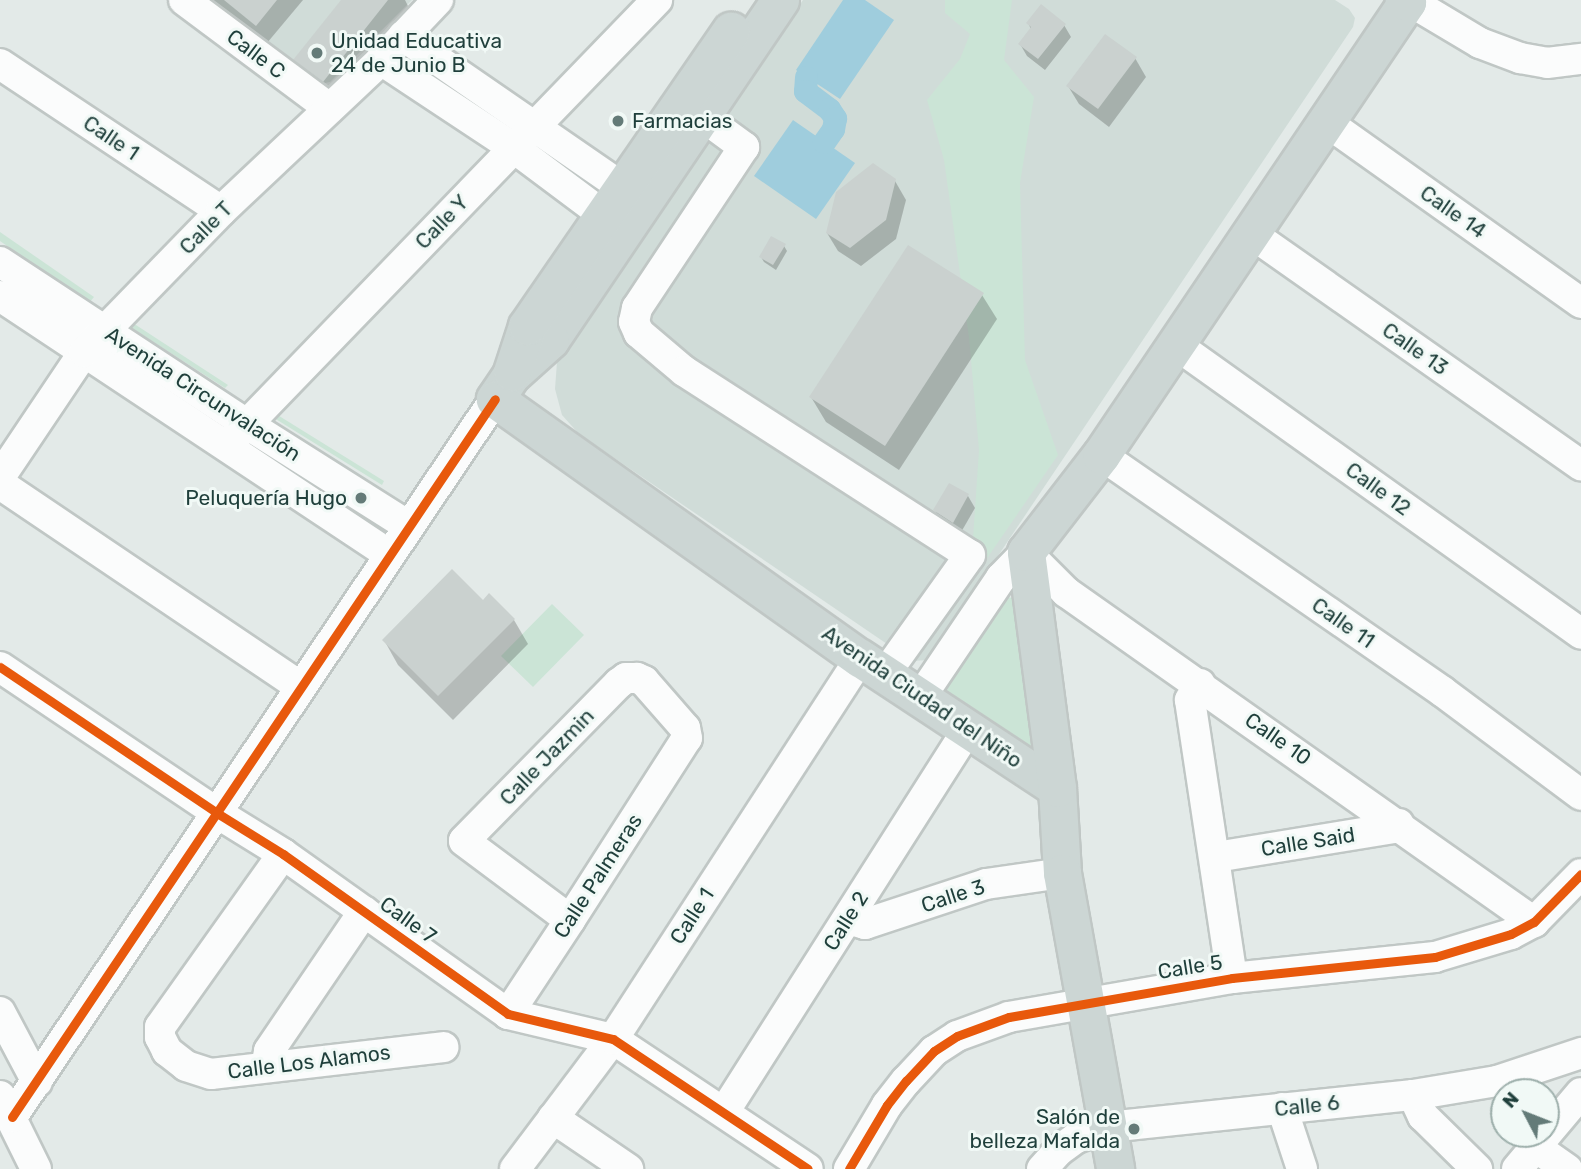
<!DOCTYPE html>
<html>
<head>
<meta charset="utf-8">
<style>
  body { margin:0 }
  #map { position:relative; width:1581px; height:1169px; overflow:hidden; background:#e3eae8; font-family:Rubik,sans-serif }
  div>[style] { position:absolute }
  .built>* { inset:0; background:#d0dcd8 }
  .green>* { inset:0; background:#cbe4d6 }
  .water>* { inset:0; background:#9fcddd }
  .shadow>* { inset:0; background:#0003 }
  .canal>* { height:23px; margin:-11.5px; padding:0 11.5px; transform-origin:11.5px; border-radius:11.5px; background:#9fcddd }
  .building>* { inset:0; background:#cad1cf }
  .roads { filter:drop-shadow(2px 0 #c0c7c5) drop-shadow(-2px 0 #c0c7c5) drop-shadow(0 2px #c0c7c5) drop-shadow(0 -2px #c0c7c5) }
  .minor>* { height:30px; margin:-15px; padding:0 15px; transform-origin:15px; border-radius:15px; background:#fbfcfc }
  .major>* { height:37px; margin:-18.5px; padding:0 18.5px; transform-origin:18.5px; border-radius:18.5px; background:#ccd6d4 }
  .cycleway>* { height:9px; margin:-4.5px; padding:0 4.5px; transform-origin:4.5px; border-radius:4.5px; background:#e8590c }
  .dots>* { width:19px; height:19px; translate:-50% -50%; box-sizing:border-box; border:4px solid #f1f9f6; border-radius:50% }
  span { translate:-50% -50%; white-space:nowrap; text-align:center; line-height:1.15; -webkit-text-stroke:6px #f1f9f6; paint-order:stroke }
  .poi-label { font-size:21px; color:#1f3f3b }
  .left { translate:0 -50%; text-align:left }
  .right { translate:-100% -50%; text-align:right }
  .street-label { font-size:21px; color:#1f3f3b }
  .north { position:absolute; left:1490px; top:1078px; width:70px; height:70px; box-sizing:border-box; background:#f1f9f6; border:2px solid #9dafab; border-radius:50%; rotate:312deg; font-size:19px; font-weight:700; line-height:28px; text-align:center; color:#1f3f3b }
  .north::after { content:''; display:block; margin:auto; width:24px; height:32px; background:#647b78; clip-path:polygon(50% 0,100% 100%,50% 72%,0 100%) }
</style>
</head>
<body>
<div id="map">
  <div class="built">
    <i style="clip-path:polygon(203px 0,412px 0,330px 82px,320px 84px)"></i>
    <i style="clip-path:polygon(803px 0,1335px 0,1349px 9px,1355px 18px,1353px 27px,928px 660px,912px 661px,579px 434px,562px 415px,555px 389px,557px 362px)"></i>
  </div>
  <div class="green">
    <i style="clip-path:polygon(945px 0,1012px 0,1004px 60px,1034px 97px,1020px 183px,1025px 360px,1058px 455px,970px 583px,979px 450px,969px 338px,944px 160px,927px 100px,960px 59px,970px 34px,945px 13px)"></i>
    <i style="clip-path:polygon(0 232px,94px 297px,89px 303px,0 241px)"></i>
    <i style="clip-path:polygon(116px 312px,228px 385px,225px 388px,113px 316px)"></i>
    <i style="clip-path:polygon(255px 401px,384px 481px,382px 485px,253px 405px)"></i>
    <i style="clip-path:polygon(1004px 596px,1012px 598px,1033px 744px,1027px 748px,945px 692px,943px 684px)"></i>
    <i style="clip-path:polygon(552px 604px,584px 635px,533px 687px,501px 656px)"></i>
  </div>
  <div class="water">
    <i style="clip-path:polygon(843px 0,865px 0,894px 20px,840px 99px,796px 70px)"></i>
    <i style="clip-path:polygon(793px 120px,855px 163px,816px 219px,754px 176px)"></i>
  </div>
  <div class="shadow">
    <i style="clip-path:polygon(211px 0,303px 0,267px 43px)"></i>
    <i style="clip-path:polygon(343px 0,405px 0,411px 12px,391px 27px,334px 99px,306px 78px,296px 60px)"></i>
    <i style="clip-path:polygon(1028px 23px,1064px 25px,1071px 37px,1045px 70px,1027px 56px,1020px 44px,1031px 29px)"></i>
    <i style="clip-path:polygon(1135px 58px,1146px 77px,1109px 127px,1079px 104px,1068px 86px)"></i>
    <i style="clip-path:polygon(895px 181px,906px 200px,896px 239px,861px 266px,838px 251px,827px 233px)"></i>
    <i style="clip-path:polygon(784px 246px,787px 251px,776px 270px,764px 262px,761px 257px)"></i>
    <i style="clip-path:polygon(982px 295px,997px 319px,899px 470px,826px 422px,811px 397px)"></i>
    <i style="clip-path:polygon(968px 496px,975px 508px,960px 534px,942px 523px,935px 510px)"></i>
    <i style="clip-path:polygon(483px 602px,514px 620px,528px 644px,453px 720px,398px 665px,384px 640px)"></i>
  </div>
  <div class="canal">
    <i style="left:806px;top:77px;width:14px;rotate:94deg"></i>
    <i style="left:805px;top:91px;width:30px;rotate:37deg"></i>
    <i style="left:829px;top:109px;width:11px;rotate:56deg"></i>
    <i style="left:835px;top:118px;width:11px;rotate:100deg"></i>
    <i style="left:833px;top:129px;width:16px;rotate:125deg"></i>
  </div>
  <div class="building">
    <i style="clip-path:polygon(224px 0,277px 0,256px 26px)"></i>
    <i style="clip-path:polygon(341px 0,388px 0,323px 82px,293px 60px)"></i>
    <i style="clip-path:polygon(1041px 4px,1066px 24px,1038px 59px,1018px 44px,1031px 27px,1026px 23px)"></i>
    <i style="clip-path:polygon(1105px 34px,1137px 57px,1098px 109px,1066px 86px)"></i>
    <i style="clip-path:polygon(873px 163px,896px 179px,886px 220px,850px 248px,826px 233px,836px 192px)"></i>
    <i style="clip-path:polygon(771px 236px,786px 244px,773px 265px,759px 257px)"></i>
    <i style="clip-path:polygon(908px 245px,984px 293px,885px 446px,809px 397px)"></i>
    <i style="clip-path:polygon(949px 483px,969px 494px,953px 523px,933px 510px)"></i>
    <i style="clip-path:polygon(452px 569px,483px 600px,489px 593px,515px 619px,438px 696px,382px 640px)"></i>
  </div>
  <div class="roads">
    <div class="minor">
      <i style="left:184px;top:0;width:181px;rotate:36.7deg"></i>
      <i style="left:1408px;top:0;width:84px;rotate:30.8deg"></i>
      <i style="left:1480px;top:43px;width:43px;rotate:20.6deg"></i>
      <i style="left:1520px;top:58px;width:27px;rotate:10deg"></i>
      <i style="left:1547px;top:63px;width:34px;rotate:-7deg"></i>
      <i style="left:403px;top:36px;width:289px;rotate:34.6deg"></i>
      <i style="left:381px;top:60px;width:159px;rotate:33.5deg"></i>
      <i style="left:514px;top:148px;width:134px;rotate:36.8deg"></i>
      <i style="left:0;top:64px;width:265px;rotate:33.6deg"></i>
      <i style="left:703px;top:117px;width:51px;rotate:36.2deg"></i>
      <i style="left:744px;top:147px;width:193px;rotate:123.6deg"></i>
      <i style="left:637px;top:308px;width:14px;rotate:102deg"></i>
      <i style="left:634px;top:322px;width:12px;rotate:66deg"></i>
      <i style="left:639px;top:333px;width:59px;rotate:40.2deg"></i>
      <i style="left:684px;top:371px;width:340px;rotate:32.8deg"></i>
      <i style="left:970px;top:555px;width:146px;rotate:125.5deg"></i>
      <i style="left:1325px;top:121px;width:314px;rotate:35.4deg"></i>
      <i style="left:1249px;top:232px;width:406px;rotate:35.1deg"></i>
      <i style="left:0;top:262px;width:295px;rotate:33.3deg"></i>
      <i style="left:247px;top:424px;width:189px;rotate:32.3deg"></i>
      <i style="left:0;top:296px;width:466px;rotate:33.6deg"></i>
      <i style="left:1175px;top:344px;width:499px;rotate:35.5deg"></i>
      <i style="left:227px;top:445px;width:619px;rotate:-45.98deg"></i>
      <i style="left:1101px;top:455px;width:416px;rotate:34.7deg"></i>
      <i style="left:1443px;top:692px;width:172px;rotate:36.7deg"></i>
      <i style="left:0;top:477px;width:151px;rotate:-56.1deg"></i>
      <i style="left:84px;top:352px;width:197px;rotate:-45.8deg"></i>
      <i style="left:221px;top:211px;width:220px;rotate:-43.3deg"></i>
      <i style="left:381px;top:60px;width:83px;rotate:-46.5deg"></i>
      <i style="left:0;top:484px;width:363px;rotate:34deg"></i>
      <i style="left:0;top:667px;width:262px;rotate:33.9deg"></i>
      <i style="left:217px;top:813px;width:78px;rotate:31.8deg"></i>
      <i style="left:283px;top:854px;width:276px;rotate:35.4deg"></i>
      <i style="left:508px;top:1014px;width:108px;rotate:13.4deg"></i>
      <i style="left:613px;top:1039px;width:234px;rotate:33.7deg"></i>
      <i style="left:1200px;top:684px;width:19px;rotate:122deg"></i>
      <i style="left:1190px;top:700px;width:281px;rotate:81.4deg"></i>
      <i style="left:920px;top:698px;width:145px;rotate:-56deg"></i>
      <i style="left:1001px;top:578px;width:36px;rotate:-46deg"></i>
      <i style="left:1026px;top:552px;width:57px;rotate:45deg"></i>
      <i style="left:1066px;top:592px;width:573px;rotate:35.19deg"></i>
      <i style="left:283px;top:854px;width:212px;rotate:125.4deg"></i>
      <i style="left:160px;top:1027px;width:10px;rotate:90deg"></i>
      <i style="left:160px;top:1037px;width:16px;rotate:63deg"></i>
      <i style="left:167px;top:1051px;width:24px;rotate:38deg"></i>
      <i style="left:186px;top:1066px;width:26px;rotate:18deg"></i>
      <i style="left:211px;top:1074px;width:234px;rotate:-6.6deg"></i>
      <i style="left:1216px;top:857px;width:179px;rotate:-9.3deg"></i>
      <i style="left:1393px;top:828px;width:7px;rotate:-34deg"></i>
      <i style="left:848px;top:919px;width:18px;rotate:16deg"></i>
      <i style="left:865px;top:924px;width:127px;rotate:-18.3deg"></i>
      <i style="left:986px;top:884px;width:77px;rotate:-8.2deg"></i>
      <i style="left:0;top:1012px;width:79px;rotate:62.1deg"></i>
      <i style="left:508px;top:1014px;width:113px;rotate:-56.6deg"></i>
      <i style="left:570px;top:920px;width:216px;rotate:-57.3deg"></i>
      <i style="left:687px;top:738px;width:10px;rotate:-101deg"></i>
      <i style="left:685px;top:728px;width:62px;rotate:-131.1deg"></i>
      <i style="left:644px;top:681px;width:8px;rotate:-157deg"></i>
      <i style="left:637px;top:678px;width:11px;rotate:180deg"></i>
      <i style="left:626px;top:678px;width:9px;rotate:144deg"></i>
      <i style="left:619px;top:683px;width:221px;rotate:134.5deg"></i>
      <i style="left:464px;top:841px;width:132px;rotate:36.7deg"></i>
      <i style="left:266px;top:1067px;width:16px;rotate:-79deg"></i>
      <i style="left:269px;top:1051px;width:169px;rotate:-55.8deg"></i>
      <i style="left:1413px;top:1095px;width:23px;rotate:65deg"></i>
      <i style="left:1423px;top:1116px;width:76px;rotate:44.5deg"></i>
      <i style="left:0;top:1096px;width:81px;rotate:63.7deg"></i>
      <i style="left:1282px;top:1108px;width:64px;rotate:71.8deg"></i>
      <i style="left:724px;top:1112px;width:454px;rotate:-57.5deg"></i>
      <i style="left:12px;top:1117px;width:865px;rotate:-56.07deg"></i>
      <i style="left:553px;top:1118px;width:91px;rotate:34.2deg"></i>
      <i style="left:1537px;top:1148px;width:37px;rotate:35deg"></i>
      <i style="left:515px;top:1169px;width:163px;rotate:-53deg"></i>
      <i style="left:613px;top:1039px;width:454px;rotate:-57deg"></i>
      <i style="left:849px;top:1169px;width:74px;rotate:-59.3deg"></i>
      <i style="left:887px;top:1105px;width:31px;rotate:-52deg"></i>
      <i style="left:906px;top:1081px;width:41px;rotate:-47deg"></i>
      <i style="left:934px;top:1051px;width:27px;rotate:-33deg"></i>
      <i style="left:957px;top:1036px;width:55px;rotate:-20.1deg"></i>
      <i style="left:1009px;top:1017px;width:226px;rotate:-9.9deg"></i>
      <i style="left:1232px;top:978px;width:204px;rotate:-5.9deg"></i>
      <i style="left:1435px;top:957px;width:79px;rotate:-16.8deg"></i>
      <i style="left:1511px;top:934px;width:26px;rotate:-28deg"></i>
      <i style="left:1534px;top:922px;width:67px;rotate:-45.6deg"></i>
      <i style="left:1042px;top:1169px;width:24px;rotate:-48deg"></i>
      <i style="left:1058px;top:1151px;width:22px;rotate:-36deg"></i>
      <i style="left:1076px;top:1138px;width:34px;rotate:-19deg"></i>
      <i style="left:1108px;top:1127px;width:307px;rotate:-6deg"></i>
      <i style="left:1413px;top:1095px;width:85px;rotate:-9.5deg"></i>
      <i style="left:1497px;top:1081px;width:89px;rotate:-18.4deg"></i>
      <i style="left:1517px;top:1169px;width:99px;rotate:-49.9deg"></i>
    </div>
    <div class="major">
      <i style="left:780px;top:0;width:410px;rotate:124.1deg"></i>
      <i style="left:550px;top:340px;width:52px;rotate:138.1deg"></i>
      <i style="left:511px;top:375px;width:29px;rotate:124deg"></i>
      <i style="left:495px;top:399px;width:448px;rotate:35.4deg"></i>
      <i style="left:860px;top:658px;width:236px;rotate:33.4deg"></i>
      <i style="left:1057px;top:788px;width:85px;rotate:86.6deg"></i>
      <i style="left:1062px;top:873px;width:301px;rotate:79.8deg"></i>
      <i style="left:512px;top:372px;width:48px;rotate:-71.9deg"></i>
      <i style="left:527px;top:326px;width:359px;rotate:-55.4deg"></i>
      <i style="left:1057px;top:788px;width:238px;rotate:-97.5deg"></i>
      <i style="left:1026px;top:552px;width:123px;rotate:-52.3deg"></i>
      <i style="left:1101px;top:455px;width:547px;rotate:-55.96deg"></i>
      <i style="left:1407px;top:2px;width:4px;rotate:-146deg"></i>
    </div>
  </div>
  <div class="cycleway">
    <i style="left:0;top:667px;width:262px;rotate:33.9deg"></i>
    <i style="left:217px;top:813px;width:78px;rotate:31.8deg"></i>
    <i style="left:283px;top:854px;width:276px;rotate:35.4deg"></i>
    <i style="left:508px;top:1014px;width:108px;rotate:13.4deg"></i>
    <i style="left:613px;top:1039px;width:234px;rotate:33.7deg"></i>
    <i style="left:12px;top:1117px;width:865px;rotate:-56.07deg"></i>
    <i style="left:849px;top:1169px;width:74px;rotate:-59.3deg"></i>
    <i style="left:887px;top:1105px;width:31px;rotate:-52deg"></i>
    <i style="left:906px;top:1081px;width:41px;rotate:-47deg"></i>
    <i style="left:934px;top:1051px;width:27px;rotate:-33deg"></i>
    <i style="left:957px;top:1036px;width:55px;rotate:-20.1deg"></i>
    <i style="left:1009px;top:1017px;width:226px;rotate:-9.9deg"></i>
    <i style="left:1232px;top:978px;width:204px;rotate:-5.9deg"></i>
    <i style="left:1435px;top:957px;width:79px;rotate:-16.8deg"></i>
    <i style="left:1511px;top:934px;width:26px;rotate:-28deg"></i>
    <i style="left:1534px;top:922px;width:67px;rotate:-45.6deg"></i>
  </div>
  <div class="dots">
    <i style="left:317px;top:53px;background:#647b78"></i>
    <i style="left:618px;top:121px;background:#647b78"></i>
    <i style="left:361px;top:498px;background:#647b78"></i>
    <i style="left:1134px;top:1129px;background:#647b78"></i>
  </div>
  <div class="poi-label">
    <span class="left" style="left:331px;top:53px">Unidad Educativa<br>24 de Junio B</span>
    <span class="left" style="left:632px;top:121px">Farmacias</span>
    <span class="right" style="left:347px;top:498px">Peluquería Hugo</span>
    <span class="right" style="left:1120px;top:1129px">Salón de<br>belleza Mafalda</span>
  </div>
  <div class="street-label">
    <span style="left:256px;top:54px;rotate:37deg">Calle C</span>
    <span style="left:111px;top:138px;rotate:34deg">Calle 1</span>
    <span style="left:1453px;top:212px;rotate:35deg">Calle 14</span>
    <span style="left:442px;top:222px;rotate:-46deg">Calle Y</span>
    <span style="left:206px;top:228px;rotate:-45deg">Calle T</span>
    <span style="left:1415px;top:349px;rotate:35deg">Calle 13</span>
    <span style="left:203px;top:394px;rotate:33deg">Avenida Circunvalación</span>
    <span style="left:1378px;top:489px;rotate:36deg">Calle 12</span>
    <span style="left:1343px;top:623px;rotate:35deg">Calle 11</span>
    <span style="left:922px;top:697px;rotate:34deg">Avenida Ciudad del Niño</span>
    <span style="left:1278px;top:739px;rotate:35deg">Calle 10</span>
    <span style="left:547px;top:757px;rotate:-46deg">Calle Jazmin</span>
    <span style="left:1308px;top:842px;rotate:-9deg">Calle Said</span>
    <span style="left:598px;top:876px;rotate:-57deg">Calle Palmeras</span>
    <span style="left:953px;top:896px;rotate:-18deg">Calle 3</span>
    <span style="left:692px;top:916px;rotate:-57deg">Calle 1</span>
    <span style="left:408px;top:920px;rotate:36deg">Calle 7</span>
    <span style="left:846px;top:921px;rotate:-58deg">Calle 2</span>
    <span style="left:1190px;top:967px;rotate:-9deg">Calle 5</span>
    <span style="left:309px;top:1062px;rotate:-7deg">Calle Los Alamos</span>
    <span style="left:1307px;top:1106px;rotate:-6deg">Calle 6</span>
  </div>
  <div class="north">N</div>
</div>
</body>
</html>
